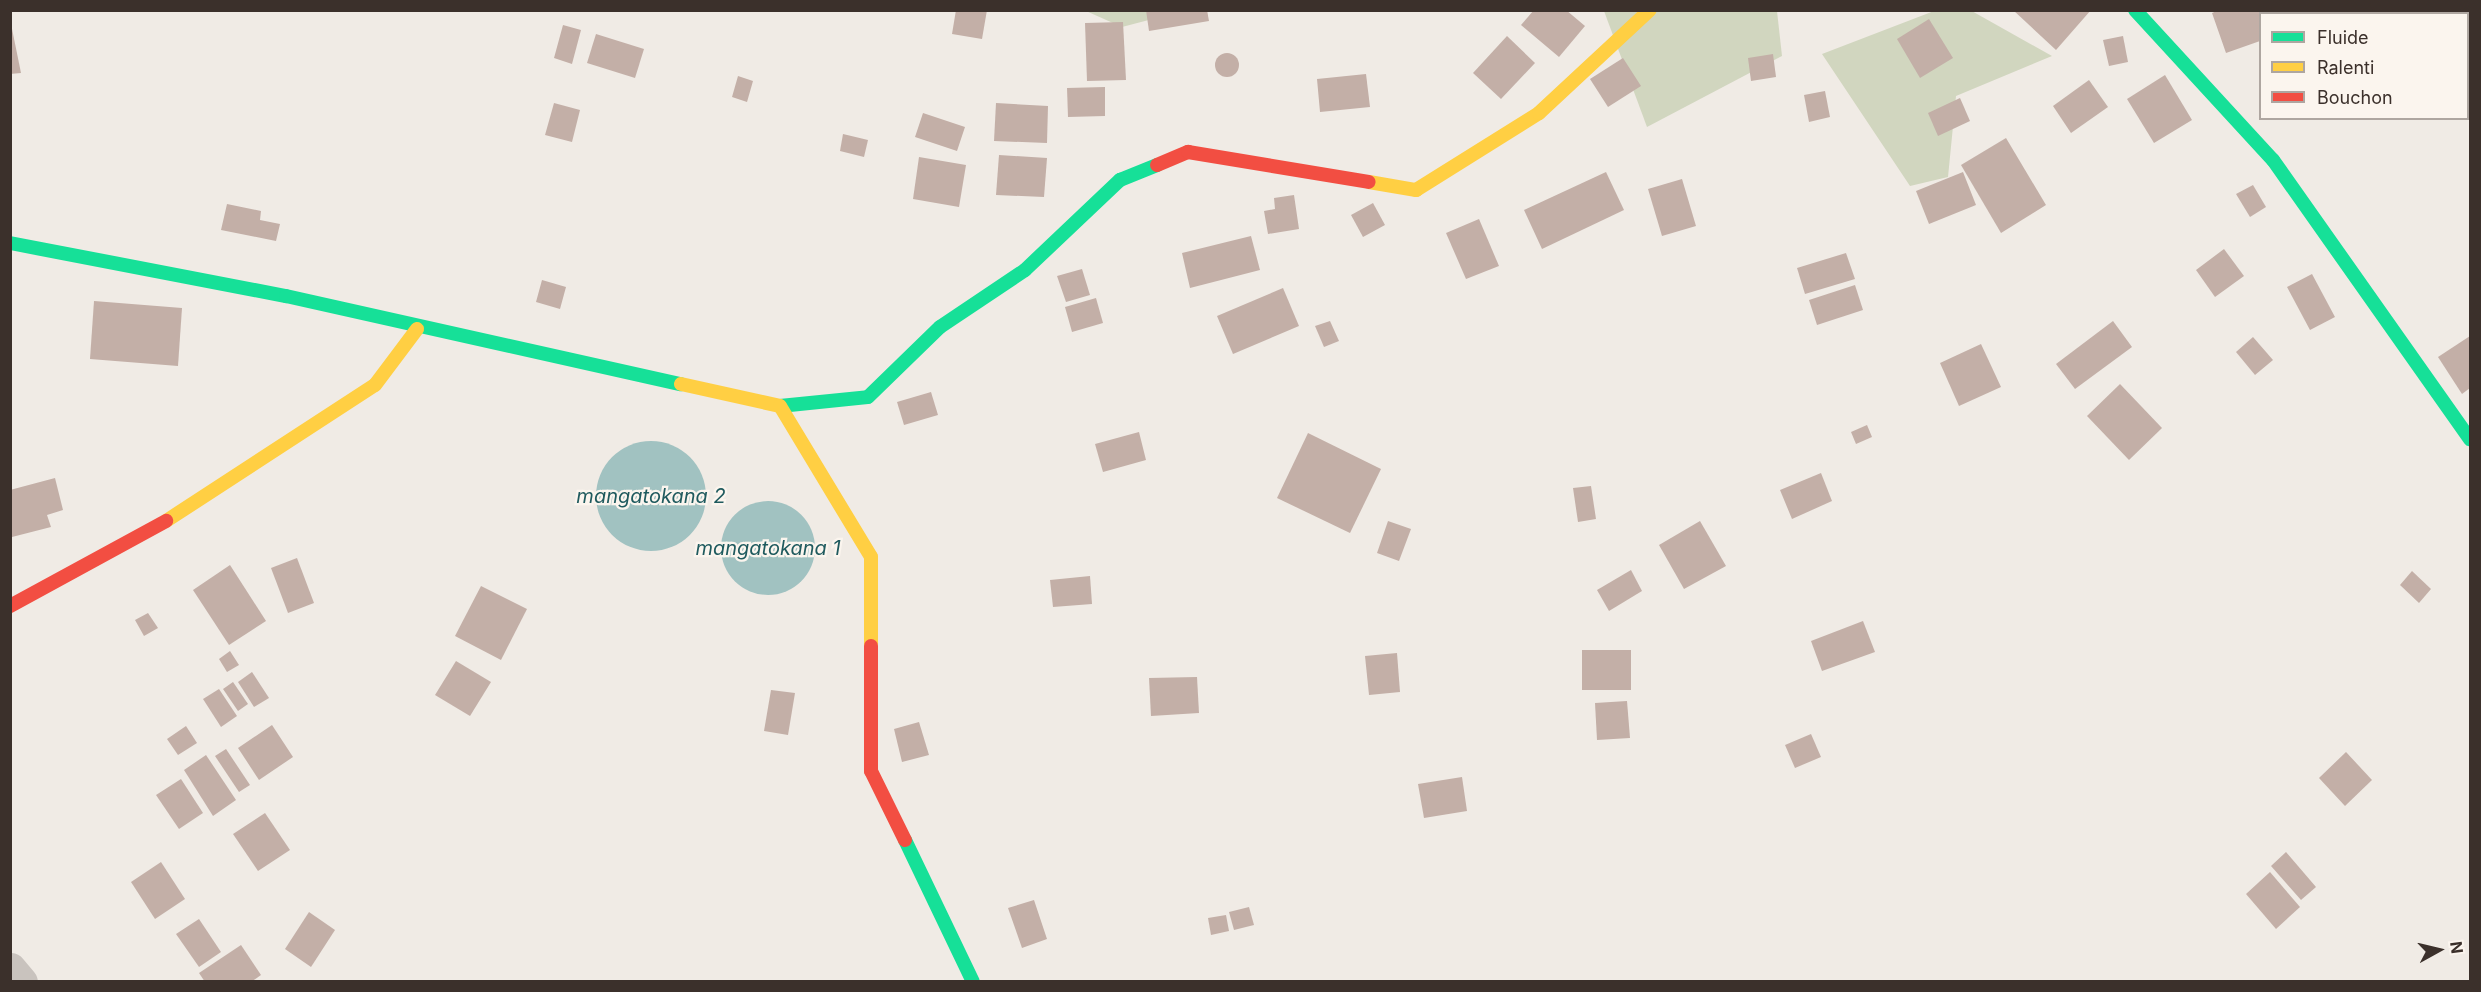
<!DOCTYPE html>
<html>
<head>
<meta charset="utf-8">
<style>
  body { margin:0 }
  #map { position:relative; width:2481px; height:992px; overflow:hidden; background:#f0ebe5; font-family:Inter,sans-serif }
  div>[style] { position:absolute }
  .green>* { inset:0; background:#d1d6bf }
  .water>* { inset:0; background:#a1c2c1 }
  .round { border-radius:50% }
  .building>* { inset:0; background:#c3afa7 }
  .street>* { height:33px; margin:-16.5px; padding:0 16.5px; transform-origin:16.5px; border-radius:16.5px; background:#c9c3be }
  .fast>* { height:14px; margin:-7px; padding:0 7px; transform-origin:7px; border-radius:7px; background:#16e098 }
  .slow>* { height:14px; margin:-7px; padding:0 7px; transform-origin:7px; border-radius:7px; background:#ffcf43 }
  .jam>* { height:14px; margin:-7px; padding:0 7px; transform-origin:7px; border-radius:7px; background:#f24e42 }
  span { translate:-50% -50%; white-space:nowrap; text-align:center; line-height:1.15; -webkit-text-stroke:4.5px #fbf5ee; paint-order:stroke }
  .water-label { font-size:20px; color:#1f5a5e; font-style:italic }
  .frame { position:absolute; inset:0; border:12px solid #3b302b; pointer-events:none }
  .legend { position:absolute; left:2259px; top:12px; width:210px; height:108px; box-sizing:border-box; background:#fbf5ee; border:2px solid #aea6a0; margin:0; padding:8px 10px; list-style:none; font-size:18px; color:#3b302b }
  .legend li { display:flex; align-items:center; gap:12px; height:30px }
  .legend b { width:30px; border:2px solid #aea6a0 }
  .north { position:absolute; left:2409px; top:920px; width:60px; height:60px; -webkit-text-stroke:4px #fbf5ee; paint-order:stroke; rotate:82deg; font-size:16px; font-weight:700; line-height:24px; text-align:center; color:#3b302b }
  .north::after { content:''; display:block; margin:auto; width:21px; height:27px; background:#3b302b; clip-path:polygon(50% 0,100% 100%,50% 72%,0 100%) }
</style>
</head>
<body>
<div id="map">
  <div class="green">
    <i style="clip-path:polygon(1970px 10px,2052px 56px,1956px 96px,1948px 177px,1910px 186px,1822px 54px,1934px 11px)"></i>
    <i style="clip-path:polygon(1086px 11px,1183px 11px,1122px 27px)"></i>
    <i style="clip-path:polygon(1604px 11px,1777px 11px,1782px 56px,1647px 127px)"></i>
  </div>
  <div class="water">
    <i class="round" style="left:596px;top:441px;width:110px;height:110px"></i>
    <i class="round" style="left:721px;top:501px;width:94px;height:94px"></i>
  </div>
  <div class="building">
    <i style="clip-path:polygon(956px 10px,987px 10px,982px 39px,952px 34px)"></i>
    <i style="clip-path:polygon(1146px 10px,1207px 10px,1209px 21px,1149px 31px)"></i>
    <i style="clip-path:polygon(1534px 10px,1566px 10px,1585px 26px,1559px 57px,1521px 25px)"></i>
    <i style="clip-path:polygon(2013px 10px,2091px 10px,2056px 50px)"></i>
    <i style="clip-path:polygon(2219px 10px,2275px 10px,2276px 14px,2260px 14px,2260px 41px,2226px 53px,2212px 13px)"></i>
    <i style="clip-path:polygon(10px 19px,21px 73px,10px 74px)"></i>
    <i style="clip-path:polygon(1929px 19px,1953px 58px,1920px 78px,1897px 39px)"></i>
    <i style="clip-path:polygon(1123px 22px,1126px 80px,1087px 81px,1085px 23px)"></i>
    <i style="clip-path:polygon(563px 25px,581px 30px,572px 64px,554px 58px)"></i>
    <i style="clip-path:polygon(596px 34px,644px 49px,635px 78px,587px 63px)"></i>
    <i style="clip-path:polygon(1507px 36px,1535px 63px,1501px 99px,1473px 73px)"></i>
    <i style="clip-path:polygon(2123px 36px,2128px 62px,2109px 66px,2103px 40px)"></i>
    <i class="round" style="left:1215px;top:53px;width:24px;height:24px"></i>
    <i style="clip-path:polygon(1773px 54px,1776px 77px,1751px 81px,1748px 58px)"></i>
    <i style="clip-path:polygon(1623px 58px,1641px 86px,1608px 107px,1590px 79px)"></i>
    <i style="clip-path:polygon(1366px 74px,1370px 107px,1320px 112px,1317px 79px)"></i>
    <i style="clip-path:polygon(2165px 75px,2192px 120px,2154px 143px,2127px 99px)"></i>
    <i style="clip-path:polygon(738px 76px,753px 81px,747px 102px,732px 97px)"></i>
    <i style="clip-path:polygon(2089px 80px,2108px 107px,2071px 133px,2053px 106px)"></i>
    <i style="clip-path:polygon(1105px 87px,1105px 116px,1068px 117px,1067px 88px)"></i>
    <i style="clip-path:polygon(1825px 91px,1830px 117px,1809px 122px,1804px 95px)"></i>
    <i style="clip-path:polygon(1960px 98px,1970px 121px,1938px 136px,1928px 113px)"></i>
    <i style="clip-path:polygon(554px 103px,580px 110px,572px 142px,545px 135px)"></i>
    <i style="clip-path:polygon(996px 103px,1048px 106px,1047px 143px,994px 141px)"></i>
    <i style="clip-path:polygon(923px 113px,965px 127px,957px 151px,915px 137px)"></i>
    <i style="clip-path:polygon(843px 134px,868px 140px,864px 157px,840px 151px)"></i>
    <i style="clip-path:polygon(2006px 138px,2046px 205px,2001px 233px,1961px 165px)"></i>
    <i style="clip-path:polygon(999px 155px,1047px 158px,1044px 197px,996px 195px)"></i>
    <i style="clip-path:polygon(919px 157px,966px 165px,959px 207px,913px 199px)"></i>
    <i style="clip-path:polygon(1606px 172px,1624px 210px,1542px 249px,1524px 210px)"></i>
    <i style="clip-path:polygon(1963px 172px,1976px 205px,1929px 224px,1916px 191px)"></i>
    <i style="clip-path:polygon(1682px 179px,1696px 226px,1662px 236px,1648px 189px)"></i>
    <i style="clip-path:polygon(2253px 185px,2266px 207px,2250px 217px,2236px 194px)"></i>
    <i style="clip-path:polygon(1294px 195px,1299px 229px,1268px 234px,1264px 211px,1275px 209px,1274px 198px)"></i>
    <i style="clip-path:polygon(1373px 203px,1385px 225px,1363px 237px,1351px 215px)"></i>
    <i style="clip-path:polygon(227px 204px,261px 211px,260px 220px,280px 224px,276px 241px,221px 230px)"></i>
    <i style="clip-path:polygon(1479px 219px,1499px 266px,1466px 279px,1446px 233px)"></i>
    <i style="clip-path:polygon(1251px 236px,1260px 270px,1190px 288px,1182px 253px)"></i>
    <i style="clip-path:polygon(2224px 249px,2244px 276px,2215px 297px,2196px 270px)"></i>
    <i style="clip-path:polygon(1846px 253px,1855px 279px,1805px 294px,1797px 268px)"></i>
    <i style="clip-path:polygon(1082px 269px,1090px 295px,1066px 302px,1057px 276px)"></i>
    <i style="clip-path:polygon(2312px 274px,2335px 317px,2310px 330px,2287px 287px)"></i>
    <i style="clip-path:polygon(542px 280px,566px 287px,560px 309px,536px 302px)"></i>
    <i style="clip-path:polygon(1855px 285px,1863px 310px,1817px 325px,1809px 300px)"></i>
    <i style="clip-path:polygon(1283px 288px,1299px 326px,1233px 354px,1217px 316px)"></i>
    <i style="clip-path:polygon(1096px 298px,1103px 323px,1072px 332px,1065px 307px)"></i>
    <i style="clip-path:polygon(94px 301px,182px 308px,178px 366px,90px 359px)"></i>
    <i style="clip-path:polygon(1330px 321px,1339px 341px,1324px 347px,1315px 326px)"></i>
    <i style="clip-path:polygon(2113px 321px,2132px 347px,2075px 389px,2056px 364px)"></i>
    <i style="clip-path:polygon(2470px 336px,2470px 388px,2462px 394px,2438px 357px)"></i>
    <i style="clip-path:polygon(2253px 337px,2273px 360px,2255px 375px,2236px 352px)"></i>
    <i style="clip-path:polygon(1981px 344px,2001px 387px,1959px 406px,1940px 363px)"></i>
    <i style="clip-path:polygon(2120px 384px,2162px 428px,2129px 460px,2087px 416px)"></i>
    <i style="clip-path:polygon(931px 392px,938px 415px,904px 425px,897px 402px)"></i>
    <i style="clip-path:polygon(1867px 425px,1872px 437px,1856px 444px,1851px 432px)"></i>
    <i style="clip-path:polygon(1139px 432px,1146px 460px,1103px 472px,1095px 444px)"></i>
    <i style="clip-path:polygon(1308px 433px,1381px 469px,1350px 533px,1277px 498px)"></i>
    <i style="clip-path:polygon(1821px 473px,1832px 501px,1792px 519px,1780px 490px)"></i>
    <i style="clip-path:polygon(55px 478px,63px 510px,47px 515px,51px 527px,12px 537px,10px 490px)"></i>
    <i style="clip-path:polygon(1591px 486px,1596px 519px,1578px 522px,1573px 488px)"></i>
    <i style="clip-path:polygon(1388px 521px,1411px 529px,1399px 561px,1377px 553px)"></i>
    <i style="clip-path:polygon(1700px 521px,1726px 566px,1684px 589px,1659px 545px)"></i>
    <i style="clip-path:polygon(297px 558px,314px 603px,288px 613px,271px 568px)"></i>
    <i style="clip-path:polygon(230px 565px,266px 621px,229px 645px,193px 590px)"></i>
    <i style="clip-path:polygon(1631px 570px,1642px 591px,1609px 611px,1597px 590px)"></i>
    <i style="clip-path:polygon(2412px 571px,2431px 589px,2419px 603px,2400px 585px)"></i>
    <i style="clip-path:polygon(1090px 576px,1092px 604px,1053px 607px,1050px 580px)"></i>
    <i style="clip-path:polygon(481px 586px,527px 609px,501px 660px,455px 636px)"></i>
    <i style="clip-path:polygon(148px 613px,158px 628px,144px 636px,135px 620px)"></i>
    <i style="clip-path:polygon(1863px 621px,1875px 652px,1822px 671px,1811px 641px)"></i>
    <i style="clip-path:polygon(1582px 650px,1631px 650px,1631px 690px,1582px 690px)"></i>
    <i style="clip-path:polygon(230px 651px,239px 665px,227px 672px,219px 659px)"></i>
    <i style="clip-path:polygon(1397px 653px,1400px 692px,1369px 695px,1365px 656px)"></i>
    <i style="clip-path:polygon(456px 661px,491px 682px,470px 716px,435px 695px)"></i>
    <i style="clip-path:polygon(252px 672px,269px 698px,254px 707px,238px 682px)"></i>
    <i style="clip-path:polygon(1197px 677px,1199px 713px,1151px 716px,1149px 678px)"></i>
    <i style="clip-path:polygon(233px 682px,248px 704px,238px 711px,223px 689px)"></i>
    <i style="clip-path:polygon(219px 689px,237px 716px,221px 727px,203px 699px)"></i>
    <i style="clip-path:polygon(771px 690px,795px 693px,788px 735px,764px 731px)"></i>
    <i style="clip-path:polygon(1627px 701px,1630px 738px,1597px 740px,1595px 703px)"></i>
    <i style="clip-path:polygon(919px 722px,929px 755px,902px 762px,894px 729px)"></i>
    <i style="clip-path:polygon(272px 725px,293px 757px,259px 780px,238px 748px)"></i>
    <i style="clip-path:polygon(186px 726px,197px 743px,178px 755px,167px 739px)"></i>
    <i style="clip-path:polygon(1811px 734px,1821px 757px,1795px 768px,1785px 745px)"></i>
    <i style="clip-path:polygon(226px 749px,250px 785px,239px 792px,215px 756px)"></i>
    <i style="clip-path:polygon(2346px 752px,2372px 780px,2345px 806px,2319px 778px)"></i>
    <i style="clip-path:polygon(206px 755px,236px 800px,213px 816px,184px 770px)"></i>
    <i style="clip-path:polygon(1462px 777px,1467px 811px,1424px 818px,1418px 784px)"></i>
    <i style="clip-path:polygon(181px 779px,203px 813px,179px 829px,156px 795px)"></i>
    <i style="clip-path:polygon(265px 813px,290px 850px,258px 871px,233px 834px)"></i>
    <i style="clip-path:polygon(2286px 852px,2316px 887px,2301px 900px,2271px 866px)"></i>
    <i style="clip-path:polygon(161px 862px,185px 899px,155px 919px,131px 882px)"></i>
    <i style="clip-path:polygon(2270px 872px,2300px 907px,2276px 929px,2246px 894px)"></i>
    <i style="clip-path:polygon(1034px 900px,1047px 939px,1022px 948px,1008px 908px)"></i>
    <i style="clip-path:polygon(1249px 907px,1254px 925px,1234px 930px,1229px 912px)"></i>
    <i style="clip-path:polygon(309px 912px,335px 930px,311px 967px,285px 949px)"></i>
    <i style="clip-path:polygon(1226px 915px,1229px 931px,1211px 935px,1208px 918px)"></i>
    <i style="clip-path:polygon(199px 919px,221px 952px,199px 967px,176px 934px)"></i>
    <i style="clip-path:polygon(241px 945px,261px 975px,251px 982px,205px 982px,199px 973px)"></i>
  </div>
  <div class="street">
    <i style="left:10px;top:969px;width:17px;rotate:50deg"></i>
  </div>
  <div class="fast">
    <i style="left:2135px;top:10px;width:204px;rotate:47.4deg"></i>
    <i style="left:2273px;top:160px;width:342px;rotate:54.8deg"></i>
    <i style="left:10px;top:243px;width:281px;rotate:10.9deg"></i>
    <i style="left:286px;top:296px;width:405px;rotate:12.6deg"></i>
    <i style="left:780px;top:406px;width:88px;rotate:-5.8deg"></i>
    <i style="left:868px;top:397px;width:100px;rotate:-44.2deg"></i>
    <i style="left:940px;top:327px;width:102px;rotate:-33.8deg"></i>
    <i style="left:1025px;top:270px;width:131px;rotate:-43.5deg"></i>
    <i style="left:1120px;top:180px;width:40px;rotate:-22deg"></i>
    <i style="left:905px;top:840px;width:157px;rotate:64.4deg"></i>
  </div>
  <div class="slow">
    <i style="left:1369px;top:182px;width:48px;rotate:9.7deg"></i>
    <i style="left:1416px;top:190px;width:145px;rotate:-32deg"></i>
    <i style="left:1539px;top:113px;width:151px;rotate:-42.9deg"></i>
    <i style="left:681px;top:384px;width:101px;rotate:12.5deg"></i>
    <i style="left:780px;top:406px;width:176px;rotate:58.9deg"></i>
    <i style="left:871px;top:557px;width:89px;rotate:90deg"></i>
    <i style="left:166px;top:521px;width:249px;rotate:-33.1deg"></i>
    <i style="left:375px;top:385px;width:70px;rotate:-53.1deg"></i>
  </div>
  <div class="jam">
    <i style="left:1157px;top:165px;width:34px;rotate:-23deg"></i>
    <i style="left:1188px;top:152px;width:183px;rotate:9.4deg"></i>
    <i style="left:10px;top:606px;width:178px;rotate:-28.6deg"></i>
    <i style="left:871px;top:646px;width:125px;rotate:90deg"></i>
    <i style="left:871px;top:771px;width:77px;rotate:63.8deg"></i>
  </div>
  <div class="water-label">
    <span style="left:651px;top:496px">mangatokana 2</span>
    <span style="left:768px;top:548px">mangatokana 1</span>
  </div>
  <div class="frame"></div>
  <ul class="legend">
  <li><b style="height:8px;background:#16e098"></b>Fluide</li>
  <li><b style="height:8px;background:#ffcf43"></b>Ralenti</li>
  <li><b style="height:8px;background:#f24e42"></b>Bouchon</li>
  </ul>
  <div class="north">N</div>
</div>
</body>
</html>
